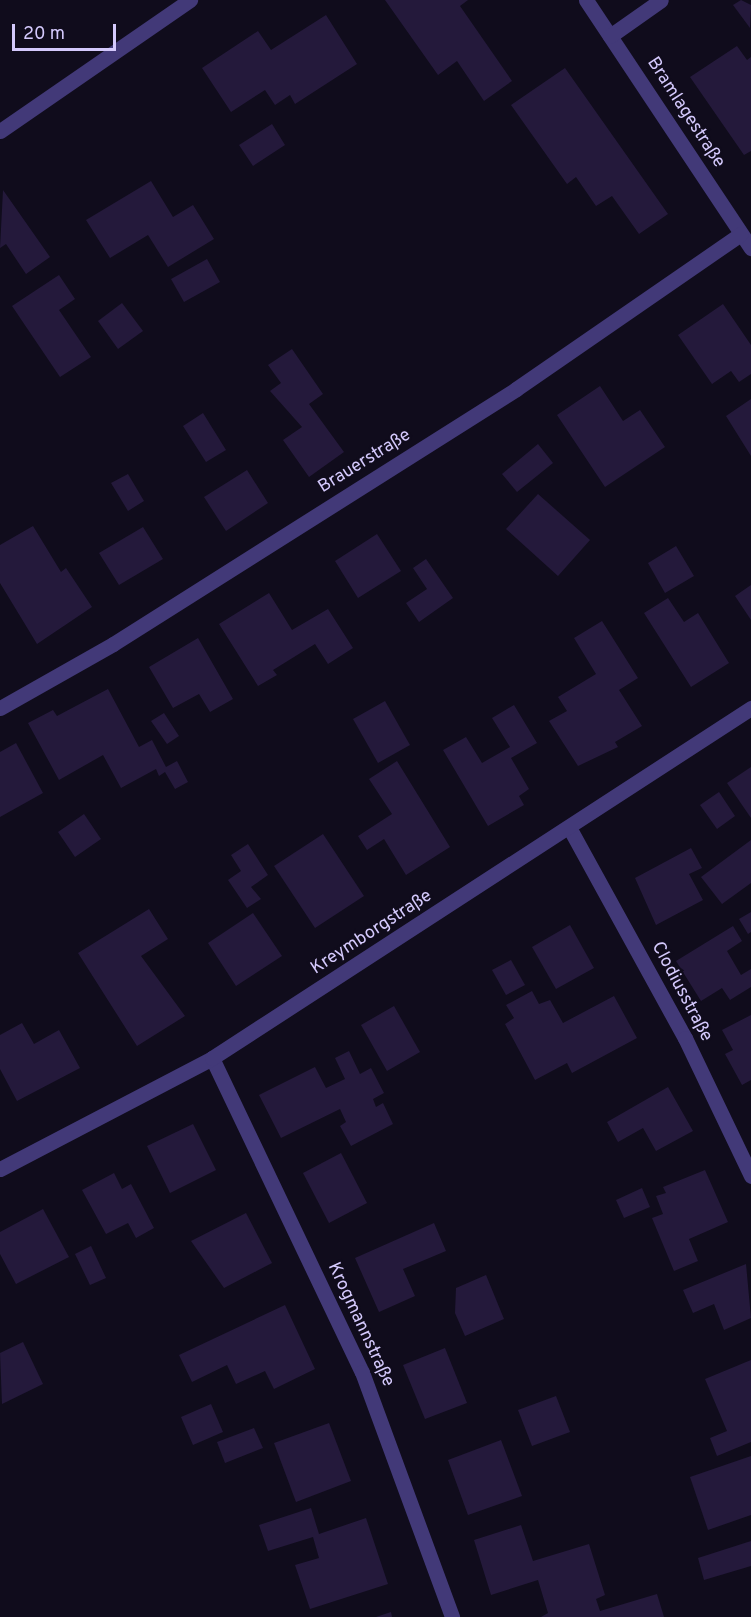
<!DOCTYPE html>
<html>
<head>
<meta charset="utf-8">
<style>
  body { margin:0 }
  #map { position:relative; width:751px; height:1617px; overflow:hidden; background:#100c1c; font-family:Overpass,sans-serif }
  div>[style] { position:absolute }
  .building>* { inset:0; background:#24193b }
  .minor>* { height:15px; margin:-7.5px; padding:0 7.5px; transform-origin:7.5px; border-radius:7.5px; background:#423978 }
  .tertiary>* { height:15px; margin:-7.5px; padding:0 7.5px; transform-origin:7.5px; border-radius:7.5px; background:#423978 }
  span { translate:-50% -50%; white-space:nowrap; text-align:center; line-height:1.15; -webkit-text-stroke:4.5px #100c1c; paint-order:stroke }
  .street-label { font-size:18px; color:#d4c9fc }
  .scale { position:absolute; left:12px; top:24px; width:104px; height:27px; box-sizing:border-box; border:3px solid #d4c9fc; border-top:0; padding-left:8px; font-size:18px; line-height:21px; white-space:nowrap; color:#d4c9fc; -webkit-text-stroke:4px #100c1c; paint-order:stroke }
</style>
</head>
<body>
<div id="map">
  <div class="building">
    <i style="clip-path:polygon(385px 0,468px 0,460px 6px,512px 81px,484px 101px,457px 61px,438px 75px)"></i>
    <i style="clip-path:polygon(741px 0,751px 5px,750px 28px,733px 5px)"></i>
    <i style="clip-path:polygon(326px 15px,357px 64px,295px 104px,290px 95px,275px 105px,265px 90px,231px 112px,202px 68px,258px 31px,271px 50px)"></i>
    <i style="clip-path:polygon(737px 46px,747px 60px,751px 57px,751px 151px,744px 155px,690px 77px)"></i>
    <i style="clip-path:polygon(565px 68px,668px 214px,639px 234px,612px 196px,596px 206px,576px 177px,567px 184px,511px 105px)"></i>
    <i style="clip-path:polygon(272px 124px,285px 145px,253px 166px,239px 145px)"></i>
    <i style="clip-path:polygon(151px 181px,173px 217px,193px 205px,214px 239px,168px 267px,148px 235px,110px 258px,86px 220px)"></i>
    <i style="clip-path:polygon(3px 190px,50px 257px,26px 274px,6px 244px,0 248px)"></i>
    <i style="clip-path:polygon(207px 259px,220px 282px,184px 302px,171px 279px)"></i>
    <i style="clip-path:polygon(59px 275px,75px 299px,59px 310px,91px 357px,60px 377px,12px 306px)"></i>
    <i style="clip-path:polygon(122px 303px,143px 331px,118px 349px,98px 321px)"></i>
    <i style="clip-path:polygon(723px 304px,751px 345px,751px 374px,739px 382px,731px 371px,712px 384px,678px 335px)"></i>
    <i style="clip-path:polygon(292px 349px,323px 394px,309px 404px,344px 452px,309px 477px,283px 440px,302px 427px,270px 391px,281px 383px,268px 365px)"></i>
    <i style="clip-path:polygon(600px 386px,623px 421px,640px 410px,665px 447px,605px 487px,557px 415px)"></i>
    <i style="clip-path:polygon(751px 399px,751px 456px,726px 416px)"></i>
    <i style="clip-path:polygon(203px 413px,226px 450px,206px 462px,183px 426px)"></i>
    <i style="clip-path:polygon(538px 444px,553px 463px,517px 492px,502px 474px)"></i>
    <i style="clip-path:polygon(247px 470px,268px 503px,226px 531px,204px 497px)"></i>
    <i style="clip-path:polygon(128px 474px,144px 501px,128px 511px,111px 483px)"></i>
    <i style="clip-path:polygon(538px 494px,590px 540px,558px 576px,506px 529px)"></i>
    <i style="clip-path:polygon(33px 526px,61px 572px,66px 568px,92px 607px,37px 644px,0 583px,0 545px)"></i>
    <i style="clip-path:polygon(143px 527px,163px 559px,119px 585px,99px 553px)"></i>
    <i style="clip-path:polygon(377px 534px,401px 571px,358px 598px,335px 561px)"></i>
    <i style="clip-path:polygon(676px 546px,694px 576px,665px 593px,648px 563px)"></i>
    <i style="clip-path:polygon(426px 559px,453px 598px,419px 622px,406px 603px,427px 589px,413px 568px)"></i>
    <i style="clip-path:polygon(751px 585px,751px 620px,735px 596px)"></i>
    <i style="clip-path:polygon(269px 593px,292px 630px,328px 609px,353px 648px,328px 664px,315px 644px,273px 670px,277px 675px,258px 686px,219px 624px)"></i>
    <i style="clip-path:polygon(668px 598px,684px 622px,698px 613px,729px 663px,691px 687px,644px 613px)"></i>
    <i style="clip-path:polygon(602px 621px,638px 678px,619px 690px,642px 726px,615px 742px,618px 747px,578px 766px,549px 721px,567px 711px,558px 697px,596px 674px,574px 638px)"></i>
    <i style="clip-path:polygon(198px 638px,233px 699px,210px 712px,199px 694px,173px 708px,149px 667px)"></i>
    <i style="clip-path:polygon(108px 689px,139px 747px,152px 740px,166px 767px,177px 761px,188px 782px,175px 789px,165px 772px,159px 776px,156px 769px,121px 788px,103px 755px,59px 780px,28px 723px,53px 710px,57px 716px)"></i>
    <i style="clip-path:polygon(385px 701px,410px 745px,378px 763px,353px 719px)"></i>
    <i style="clip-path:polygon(514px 705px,537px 743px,511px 758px,529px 789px,519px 796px,524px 805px,488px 826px,443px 750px,466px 737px,482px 763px,510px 747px,492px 718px)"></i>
    <i style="clip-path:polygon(164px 713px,179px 736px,167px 744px,151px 721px)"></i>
    <i style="clip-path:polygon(16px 743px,43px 793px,0 817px,0 752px)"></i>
    <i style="clip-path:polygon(397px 761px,450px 847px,406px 875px,384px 839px,367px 850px,358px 836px,392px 814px,369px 779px)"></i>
    <i style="clip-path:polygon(751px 767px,751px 818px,727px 783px)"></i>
    <i style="clip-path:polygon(719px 792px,735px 816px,717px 829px,700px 805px)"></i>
    <i style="clip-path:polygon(84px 814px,101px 839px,75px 857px,58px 832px)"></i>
    <i style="clip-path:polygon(323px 834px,364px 896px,315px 928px,274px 866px)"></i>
    <i style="clip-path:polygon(751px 840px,751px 883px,722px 904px,701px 877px)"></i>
    <i style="clip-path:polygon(248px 844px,268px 875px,251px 887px,261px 899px,247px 908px,228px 880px,241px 871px,231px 855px)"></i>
    <i style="clip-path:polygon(691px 848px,702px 868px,689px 874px,703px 900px,656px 925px,635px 878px)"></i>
    <i style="clip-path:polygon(149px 909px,168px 939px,141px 956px,185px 1016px,137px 1046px,78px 953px)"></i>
    <i style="clip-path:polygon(751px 912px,751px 932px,748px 934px,739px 919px)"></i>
    <i style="clip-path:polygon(253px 913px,282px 956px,236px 986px,208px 943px)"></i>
    <i style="clip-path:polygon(570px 925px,594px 968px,556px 989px,532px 947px)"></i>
    <i style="clip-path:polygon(733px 926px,742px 941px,727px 951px,741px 975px,751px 969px,751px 987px,730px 1000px,722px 988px,701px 1001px,676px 961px)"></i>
    <i style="clip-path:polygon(511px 960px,525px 985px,506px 995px,492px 970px)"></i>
    <i style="clip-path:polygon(532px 991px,539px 1004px,550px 1000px,563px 1023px,614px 996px,637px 1038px,572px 1073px,567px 1063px,535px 1080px,505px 1024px,514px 1018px,506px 1005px)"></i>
    <i style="clip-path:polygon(394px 1006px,420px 1052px,387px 1071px,361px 1025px)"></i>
    <i style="clip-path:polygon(751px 1015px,751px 1080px,742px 1085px,725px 1054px,733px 1050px,722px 1030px)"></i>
    <i style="clip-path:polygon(22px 1023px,34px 1044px,59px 1030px,80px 1068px,17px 1101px,0 1069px,0 1035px)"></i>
    <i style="clip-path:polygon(349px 1051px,360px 1074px,371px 1068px,384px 1093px,373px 1099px,376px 1107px,383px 1103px,393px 1124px,351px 1146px,340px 1126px,346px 1122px,340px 1109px,281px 1138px,259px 1095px,315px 1067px,326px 1088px,345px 1079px,335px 1058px)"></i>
    <i style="clip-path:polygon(668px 1087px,693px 1131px,656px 1151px,643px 1128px,618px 1142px,607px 1122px)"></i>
    <i style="clip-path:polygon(193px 1124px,216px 1170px,170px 1193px,147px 1146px)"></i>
    <i style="clip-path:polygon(341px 1153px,367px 1203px,329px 1223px,303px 1173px)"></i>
    <i style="clip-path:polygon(705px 1170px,728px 1222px,689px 1239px,698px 1261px,674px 1271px,652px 1218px,663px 1214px,656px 1196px,666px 1193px,663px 1187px)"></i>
    <i style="clip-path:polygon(114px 1173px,122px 1189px,131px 1184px,154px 1228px,136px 1238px,128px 1223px,106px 1234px,82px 1190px)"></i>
    <i style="clip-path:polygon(642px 1188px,650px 1207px,624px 1218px,616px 1200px)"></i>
    <i style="clip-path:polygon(43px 1209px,69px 1257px,16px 1284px,0 1254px,0 1232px)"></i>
    <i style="clip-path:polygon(246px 1213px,272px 1263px,224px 1288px,191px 1241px)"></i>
    <i style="clip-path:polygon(434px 1223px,446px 1251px,403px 1269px,415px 1296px,379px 1312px,355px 1258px)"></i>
    <i style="clip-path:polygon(91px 1246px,106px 1278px,90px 1285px,75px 1254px)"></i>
    <i style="clip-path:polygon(746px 1264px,751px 1318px,724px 1330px,714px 1304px,693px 1313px,683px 1290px)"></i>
    <i style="clip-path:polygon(486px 1275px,504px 1319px,465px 1336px,455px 1313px,456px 1288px)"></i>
    <i style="clip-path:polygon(285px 1305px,315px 1369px,274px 1389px,265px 1371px,236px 1384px,227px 1365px,192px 1382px,179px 1355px)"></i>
    <i style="clip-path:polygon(23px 1342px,43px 1384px,2px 1404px,0 1353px)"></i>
    <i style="clip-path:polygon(445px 1348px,467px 1403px,425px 1419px,403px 1365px)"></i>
    <i style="clip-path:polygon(751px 1360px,751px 1442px,717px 1456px,710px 1438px,727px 1431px,705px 1379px)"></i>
    <i style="clip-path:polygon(556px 1396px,570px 1432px,532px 1446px,518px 1410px)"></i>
    <i style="clip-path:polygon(211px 1404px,223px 1432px,193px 1445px,181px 1417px)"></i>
    <i style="clip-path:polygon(329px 1423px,351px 1481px,296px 1502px,274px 1443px)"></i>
    <i style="clip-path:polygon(254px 1428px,263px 1448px,225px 1463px,217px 1442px)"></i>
    <i style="clip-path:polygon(501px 1440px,522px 1496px,468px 1515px,448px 1460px)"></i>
    <i style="clip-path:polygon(751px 1456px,751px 1515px,708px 1530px,690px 1477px)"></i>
    <i style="clip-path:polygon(311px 1508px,319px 1534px,366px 1518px,388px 1584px,310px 1609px,295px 1565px,319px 1558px,313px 1537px,268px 1551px,259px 1525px)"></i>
    <i style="clip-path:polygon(521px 1525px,533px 1561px,589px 1544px,605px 1595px,596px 1599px,600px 1611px,657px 1594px,664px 1617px,541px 1617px,548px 1613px,538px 1580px,491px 1595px,474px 1540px)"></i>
    <i style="clip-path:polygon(751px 1541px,751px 1566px,704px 1580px,698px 1558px)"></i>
    <i style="clip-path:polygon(391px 1612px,392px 1617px,376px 1617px)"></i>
  </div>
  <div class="minor">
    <i style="left:586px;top:0;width:298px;rotate:56.4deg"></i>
    <i style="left:610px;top:36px;width:62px;rotate:-35.2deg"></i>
    <i style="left:0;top:708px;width:130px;rotate:-29.5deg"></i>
    <i style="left:113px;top:644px;width:477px;rotate:-32.3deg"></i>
    <i style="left:516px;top:389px;width:273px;rotate:-34.6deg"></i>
    <i style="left:570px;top:829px;width:239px;rotate:61.2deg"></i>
    <i style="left:685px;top:1038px;width:153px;rotate:64.4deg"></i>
    <i style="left:212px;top:1058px;width:348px;rotate:64.5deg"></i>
    <i style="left:362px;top:1372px;width:261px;rotate:69.8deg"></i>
    <i style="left:0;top:1169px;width:239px;rotate:-27.6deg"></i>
    <i style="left:212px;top:1058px;width:643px;rotate:-33deg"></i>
  </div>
  <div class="tertiary">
    <i style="left:0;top:131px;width:231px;rotate:-34.6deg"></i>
  </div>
  <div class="street-label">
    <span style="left:685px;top:113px;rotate:57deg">Bramlagestraße</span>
    <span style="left:365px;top:462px;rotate:-32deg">Brauerstraße</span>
    <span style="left:372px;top:933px;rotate:-33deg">Kreymborgstraße</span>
    <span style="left:681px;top:992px;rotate:62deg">Clodiusstraße</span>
    <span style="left:360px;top:1325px;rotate:65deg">Krogmannstraße</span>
  </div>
  <div class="scale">20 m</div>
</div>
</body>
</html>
